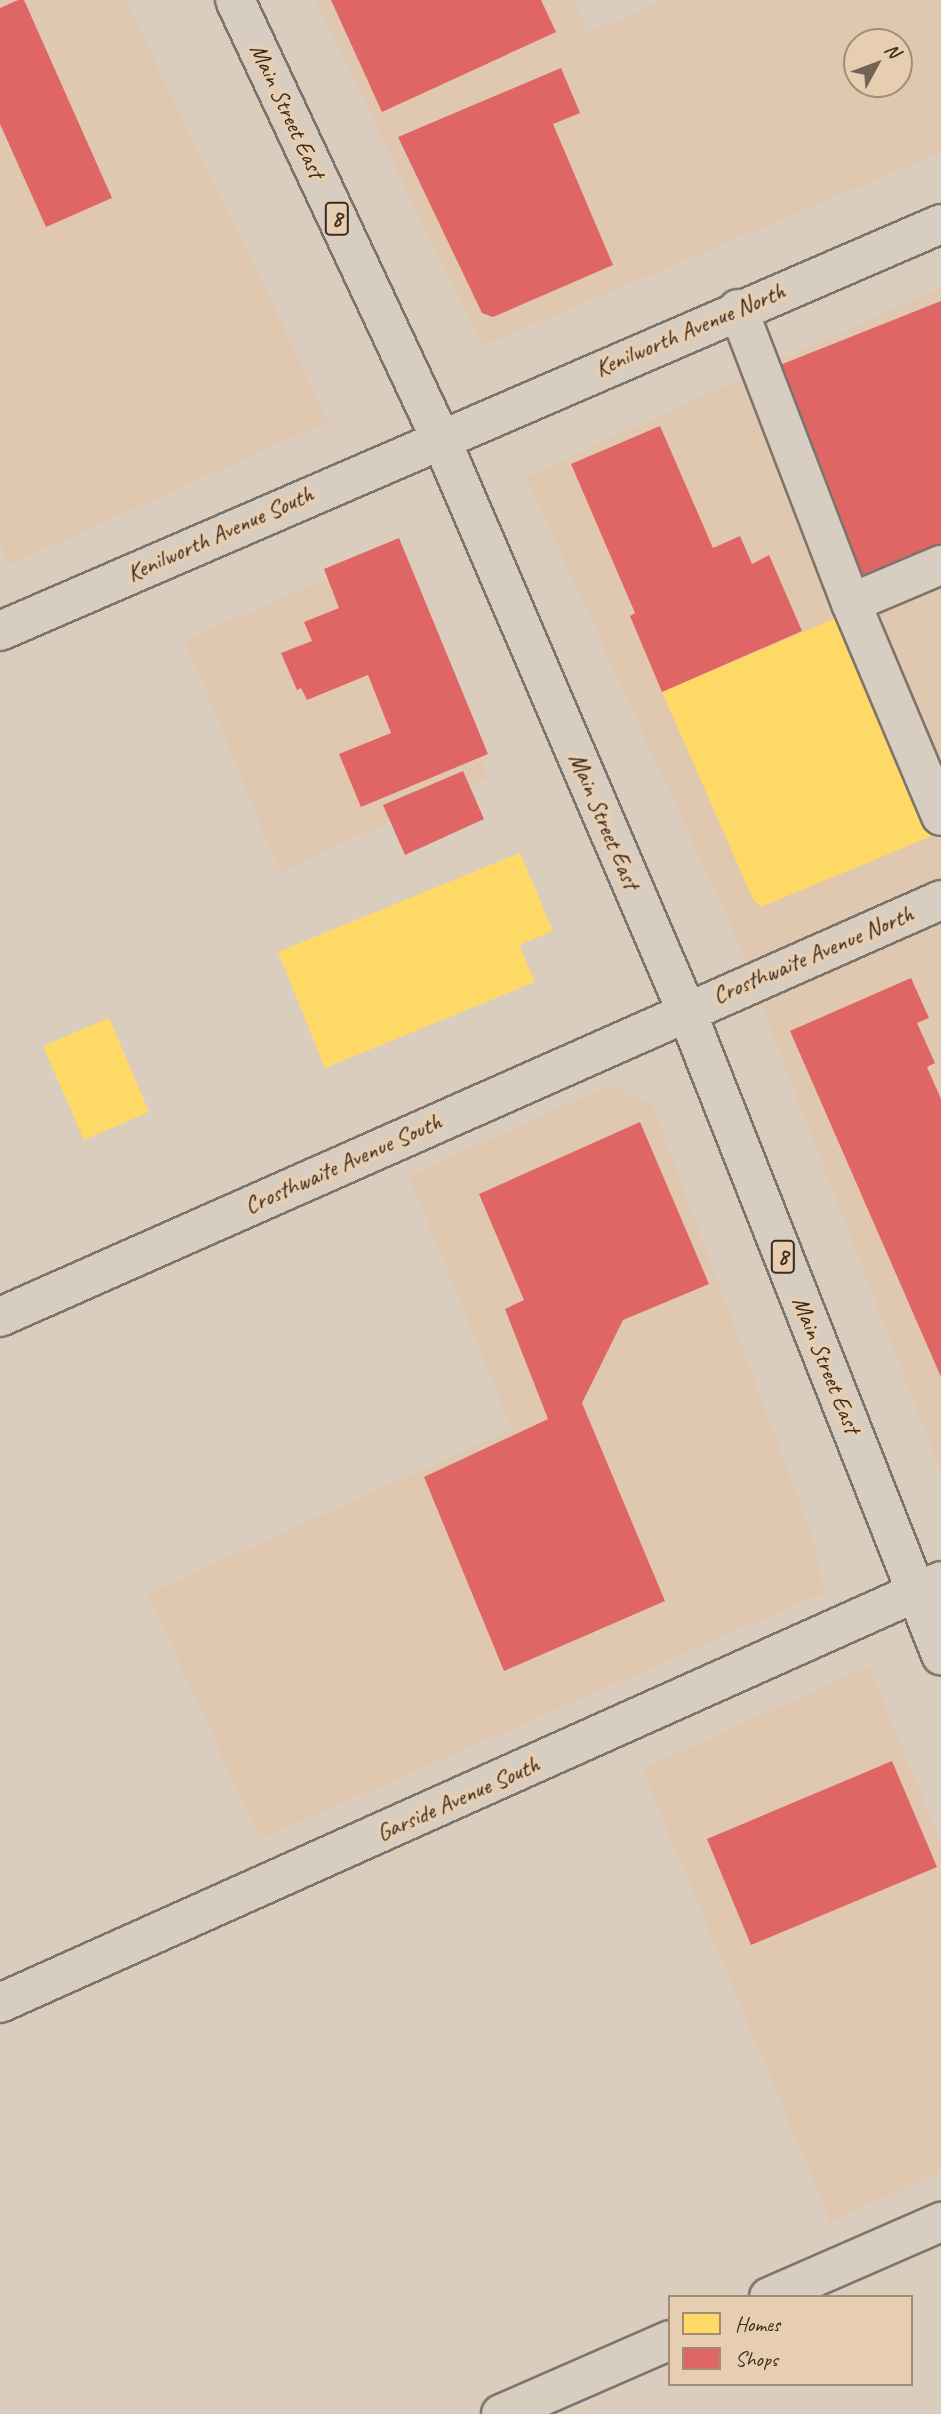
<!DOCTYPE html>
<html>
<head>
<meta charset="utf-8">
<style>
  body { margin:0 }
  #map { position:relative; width:941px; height:2414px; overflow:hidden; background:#dbcdbd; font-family:Caveat,sans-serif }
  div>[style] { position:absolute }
  .built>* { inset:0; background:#dfc8af }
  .homes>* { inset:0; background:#ffd966 }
  .shops>* { inset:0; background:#e06666 }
  .roads { filter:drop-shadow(2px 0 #7e746a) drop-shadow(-2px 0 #7e746a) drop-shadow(0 2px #7e746a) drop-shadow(0 -2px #7e746a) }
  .minor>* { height:38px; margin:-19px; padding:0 19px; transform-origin:19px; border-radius:19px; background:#d7cdc1 }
  .major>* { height:38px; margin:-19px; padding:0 19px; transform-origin:19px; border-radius:19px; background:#d7cdc1 }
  span { translate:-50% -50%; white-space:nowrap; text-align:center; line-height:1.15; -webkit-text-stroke:7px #e8ceb0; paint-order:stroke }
  .shield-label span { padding:2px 5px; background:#e8ceb0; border:2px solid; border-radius:5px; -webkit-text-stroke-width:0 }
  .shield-label { font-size:23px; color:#3b2a1e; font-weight:700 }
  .street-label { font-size:24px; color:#3b2a1e }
  .legend { position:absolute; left:668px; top:2295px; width:245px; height:91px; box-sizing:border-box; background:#e8ceb0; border:2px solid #a38c76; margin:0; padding:9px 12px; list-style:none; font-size:21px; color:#3b2a1e }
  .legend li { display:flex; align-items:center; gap:14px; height:35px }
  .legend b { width:35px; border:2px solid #a38c76 }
  .north { position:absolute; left:843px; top:28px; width:70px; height:70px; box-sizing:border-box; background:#e8ceb0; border:2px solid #a38c76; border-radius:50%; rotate:49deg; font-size:19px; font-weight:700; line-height:28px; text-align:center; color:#3b2a1e }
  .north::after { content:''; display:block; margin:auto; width:24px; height:32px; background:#736356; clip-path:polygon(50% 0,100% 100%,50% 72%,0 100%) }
</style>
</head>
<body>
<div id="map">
  <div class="built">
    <i style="clip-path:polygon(0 0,125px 0,329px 421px,9px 565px,0 541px)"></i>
    <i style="clip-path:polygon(evenodd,315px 0,574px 0,588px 33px,662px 0,941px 0,941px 152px,482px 346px,315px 0,857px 42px,899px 42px,899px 84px,857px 84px,857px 42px)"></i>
    <i style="clip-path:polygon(941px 287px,941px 1472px,731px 926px,526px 477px)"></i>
    <i style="clip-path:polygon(397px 548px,488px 777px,280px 872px,185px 640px)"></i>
    <i style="clip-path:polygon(610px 1085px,653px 1106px,812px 1536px,825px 1592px,260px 1839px,148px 1594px,512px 1429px,409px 1176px)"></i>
    <i style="clip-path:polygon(869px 1666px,941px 1843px,941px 2170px,831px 2223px,642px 1769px)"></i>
  </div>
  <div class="homes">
    <i style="clip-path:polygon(845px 614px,934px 835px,761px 907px,753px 899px,662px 692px)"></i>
    <i style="clip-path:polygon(520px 853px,553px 931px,519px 945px,535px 982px,325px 1068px,278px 952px)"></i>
    <i style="clip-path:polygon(109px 1018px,149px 1112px,84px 1140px,43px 1046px)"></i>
  </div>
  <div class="shops">
    <i style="clip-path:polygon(18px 0,24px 0,112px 198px,46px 227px,0 124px,0 8px)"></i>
    <i style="clip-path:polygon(331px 0,541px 0,556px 32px,382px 112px)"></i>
    <i style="clip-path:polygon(561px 68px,580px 113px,553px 124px,613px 265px,493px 317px,482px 313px,398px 137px)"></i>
    <i style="clip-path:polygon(941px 301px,941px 555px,864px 586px,775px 367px)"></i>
    <i style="clip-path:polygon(660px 426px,713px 548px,740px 536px,752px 564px,769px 555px,802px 631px,662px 692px,630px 616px,635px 613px,571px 464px)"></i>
    <i style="clip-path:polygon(399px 538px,488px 754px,361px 807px,339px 754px,391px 733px,368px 675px,307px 700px,301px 688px,297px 690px,281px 653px,312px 641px,304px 622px,339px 608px,324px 569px)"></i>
    <i style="clip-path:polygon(463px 771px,484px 819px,405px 855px,383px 805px)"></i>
    <i style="clip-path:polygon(911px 978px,929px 1018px,917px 1023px,935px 1063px,927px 1067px,941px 1099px,941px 1377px,790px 1031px)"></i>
    <i style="clip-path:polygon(640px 1122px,709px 1284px,623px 1320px,582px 1403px,665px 1601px,504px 1671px,424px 1477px,548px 1419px,505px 1309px,524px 1300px,479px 1194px)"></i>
    <i style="clip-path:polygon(892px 1761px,937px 1867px,751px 1945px,707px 1839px)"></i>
  </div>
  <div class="roads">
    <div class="minor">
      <i style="left:738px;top:309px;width:315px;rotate:69deg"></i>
      <i style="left:851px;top:603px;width:231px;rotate:67.1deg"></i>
      <i style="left:851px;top:603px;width:98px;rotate:-22.9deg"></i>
      <i style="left:0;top:1317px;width:1029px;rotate:-23.9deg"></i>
      <i style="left:0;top:2003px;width:1031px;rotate:-24.15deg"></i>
      <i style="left:769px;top:2297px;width:188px;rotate:-23.6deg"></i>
      <i style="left:501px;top:2414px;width:184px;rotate:-23.6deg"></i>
    </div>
    <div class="major">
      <i style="left:235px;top:0;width:483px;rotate:64.9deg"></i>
      <i style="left:440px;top:437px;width:624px;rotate:66.77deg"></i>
      <i style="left:686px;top:1010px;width:694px;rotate:68.43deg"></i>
      <i style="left:0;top:631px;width:1025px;rotate:-23.39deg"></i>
    </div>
  </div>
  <div class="shield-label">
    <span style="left:337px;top:219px">8</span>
    <span style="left:783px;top:1257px">8</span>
  </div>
  <div class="street-label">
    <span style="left:287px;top:111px;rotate:65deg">Main Street East</span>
    <span style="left:690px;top:330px;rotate:-23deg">Kenilworth Avenue North</span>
    <span style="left:220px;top:534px;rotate:-24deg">Kenilworth Avenue South</span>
    <span style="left:604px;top:821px;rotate:67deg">Main Street East</span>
    <span style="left:813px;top:955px;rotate:-23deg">Crosthwaite Avenue North</span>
    <span style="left:343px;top:1164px;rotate:-24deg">Crosthwaite Avenue South</span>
    <span style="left:826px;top:1365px;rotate:68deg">Main Street East</span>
    <span style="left:458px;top:1799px;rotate:-24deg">Garside Avenue South</span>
  </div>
  <ul class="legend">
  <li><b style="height:19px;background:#ffd966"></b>Homes</li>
  <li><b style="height:19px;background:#e06666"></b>Shops</li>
  </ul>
  <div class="north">N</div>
</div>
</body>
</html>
